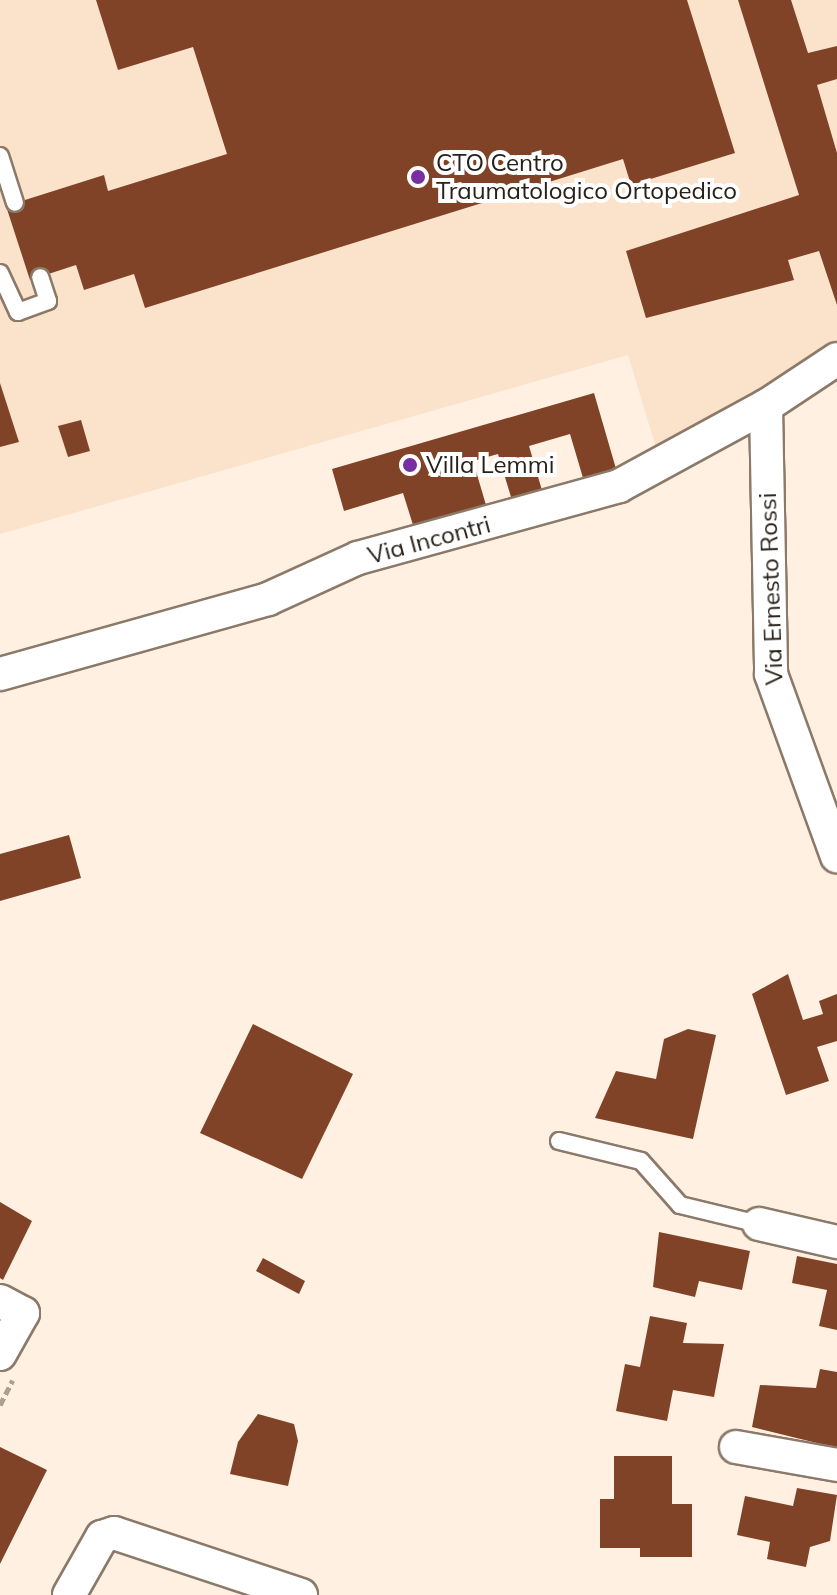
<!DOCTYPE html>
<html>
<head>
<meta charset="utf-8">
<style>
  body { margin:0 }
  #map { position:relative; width:837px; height:1595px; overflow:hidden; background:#fff0e1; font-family:Mulish,sans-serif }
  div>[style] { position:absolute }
  .built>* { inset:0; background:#fbe2ca }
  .building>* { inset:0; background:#804328 }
  .path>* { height:5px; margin-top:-2.5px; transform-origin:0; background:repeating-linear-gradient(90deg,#aca094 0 8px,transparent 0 12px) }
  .roads { filter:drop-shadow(2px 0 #8b7a69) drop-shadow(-2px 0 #8b7a69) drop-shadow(0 2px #8b7a69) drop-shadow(0 -2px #8b7a69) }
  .service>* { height:16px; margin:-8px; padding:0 8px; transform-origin:8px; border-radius:8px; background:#fff }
  .minor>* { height:32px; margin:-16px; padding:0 16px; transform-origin:16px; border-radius:16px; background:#fff }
  .dots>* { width:22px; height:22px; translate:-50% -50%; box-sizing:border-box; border:4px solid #fff; border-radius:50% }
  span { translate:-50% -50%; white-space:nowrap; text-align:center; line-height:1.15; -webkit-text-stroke:8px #fff; paint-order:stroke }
  .poi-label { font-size:24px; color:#28211a }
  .left { translate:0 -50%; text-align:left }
  .street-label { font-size:24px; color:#28211a }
</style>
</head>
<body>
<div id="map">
  <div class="built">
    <i style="clip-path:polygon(0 0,837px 0,837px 353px,658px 454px,628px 355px,0 534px)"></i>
  </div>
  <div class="building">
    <i style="clip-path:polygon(96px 0,687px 0,735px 153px,631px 185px,623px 159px,145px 308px,134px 274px,84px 290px,76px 265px,30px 280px,6px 206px,104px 175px,108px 191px,227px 154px,193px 47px,118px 70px)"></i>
    <i style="clip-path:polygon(738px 0,791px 0,808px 53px,837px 46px,837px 79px,817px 85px,837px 153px,837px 305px,819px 251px,788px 260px,794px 280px,646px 318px,626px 251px,799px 195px)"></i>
    <i style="clip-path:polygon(0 383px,19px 442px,0 447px)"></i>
    <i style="clip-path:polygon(evenodd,594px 393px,619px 479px,586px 488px,570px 434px,529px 446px,546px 504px,418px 541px,403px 493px,344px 511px,332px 469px,594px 393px,498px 454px,511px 497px,486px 505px,473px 461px,498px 454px)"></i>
    <i style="clip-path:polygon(81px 420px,90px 451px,68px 457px,58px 426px)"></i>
    <i style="clip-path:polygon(69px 835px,81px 878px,0 901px,0 854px)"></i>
    <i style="clip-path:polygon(788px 974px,803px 1020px,823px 1014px,819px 1001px,837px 994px,837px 1041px,817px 1047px,829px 1081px,786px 1095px,752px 994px)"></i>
    <i style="clip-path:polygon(253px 1024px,353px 1074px,302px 1179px,200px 1133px)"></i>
    <i style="clip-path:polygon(688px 1029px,716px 1035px,693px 1139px,595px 1118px,616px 1071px,656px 1079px,664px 1039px)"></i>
    <i style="clip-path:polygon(0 1202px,32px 1221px,3px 1280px,0 1278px)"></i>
    <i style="clip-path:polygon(659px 1232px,750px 1251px,742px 1290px,699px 1281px,695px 1297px,653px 1287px)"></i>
    <i style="clip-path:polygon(797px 1256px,837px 1264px,837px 1330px,819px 1326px,827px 1290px,792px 1283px)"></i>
    <i style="clip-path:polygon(263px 1258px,305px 1281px,299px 1294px,256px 1271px)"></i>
    <i style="clip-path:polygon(650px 1316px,687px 1323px,683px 1343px,724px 1344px,714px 1397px,673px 1390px,667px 1421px,616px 1411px,625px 1364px,640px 1367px)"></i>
    <i style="clip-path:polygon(820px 1369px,837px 1372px,837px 1448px,752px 1427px,760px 1385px,816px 1388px)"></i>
    <i style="clip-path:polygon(258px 1414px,294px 1424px,298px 1441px,288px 1486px,230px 1474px,238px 1442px)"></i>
    <i style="clip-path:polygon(0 1447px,47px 1470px,0 1564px)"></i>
    <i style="clip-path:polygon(614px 1456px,672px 1456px,672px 1504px,692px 1504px,692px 1557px,640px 1557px,640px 1548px,600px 1548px,600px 1499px,614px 1499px)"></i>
    <i style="clip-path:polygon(797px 1488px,837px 1495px,830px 1541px,810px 1547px,806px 1567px,767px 1559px,770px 1542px,737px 1535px,745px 1496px,793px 1506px)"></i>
  </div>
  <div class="path">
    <i style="left:0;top:1405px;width:28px;rotate:-63deg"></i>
  </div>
  <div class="roads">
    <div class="service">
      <i style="left:0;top:156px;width:49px;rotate:72.3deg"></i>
      <i style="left:0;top:273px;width:43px;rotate:65.2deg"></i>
      <i style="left:18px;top:312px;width:32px;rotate:-20deg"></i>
      <i style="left:48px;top:301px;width:25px;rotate:-108deg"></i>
      <i style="left:559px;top:1141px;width:84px;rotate:13.7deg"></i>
      <i style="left:641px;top:1161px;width:59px;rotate:48.4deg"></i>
      <i style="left:680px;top:1205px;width:81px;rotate:13.5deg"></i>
    </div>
    <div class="minor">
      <i style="left:766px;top:406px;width:268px;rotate:88.9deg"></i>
      <i style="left:771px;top:674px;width:194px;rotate:70.1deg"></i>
      <i style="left:0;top:674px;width:278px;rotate:-15.6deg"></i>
      <i style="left:268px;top:599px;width:99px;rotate:-24.5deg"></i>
      <i style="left:358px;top:558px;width:271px;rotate:-15.4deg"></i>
      <i style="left:619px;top:486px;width:167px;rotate:-28.6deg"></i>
      <i style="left:766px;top:406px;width:85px;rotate:-33.5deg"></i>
      <i style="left:759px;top:1224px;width:80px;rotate:13deg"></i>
      <i style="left:0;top:1301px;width:26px;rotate:28deg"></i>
      <i style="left:23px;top:1313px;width:47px;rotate:119.3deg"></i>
      <i style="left:736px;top:1447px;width:103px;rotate:10.1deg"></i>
      <i style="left:69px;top:1595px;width:67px;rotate:-60.4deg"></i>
      <i style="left:102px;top:1537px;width:13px;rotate:-18deg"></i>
      <i style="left:114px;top:1533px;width:197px;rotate:18.3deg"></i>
    </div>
  </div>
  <div class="dots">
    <i style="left:418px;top:177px;background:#782fa1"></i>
    <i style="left:410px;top:465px;background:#782fa1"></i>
  </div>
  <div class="poi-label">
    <span class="left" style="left:436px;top:177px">CTO Centro<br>Traumatologico Ortopedico</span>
    <span class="left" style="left:426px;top:465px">Villa Lemmi</span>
  </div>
  <div class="street-label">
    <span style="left:429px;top:540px;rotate:-15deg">Via Incontri</span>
    <span style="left:771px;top:589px;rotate:-92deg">Via Ernesto Rossi</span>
  </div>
</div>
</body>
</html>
